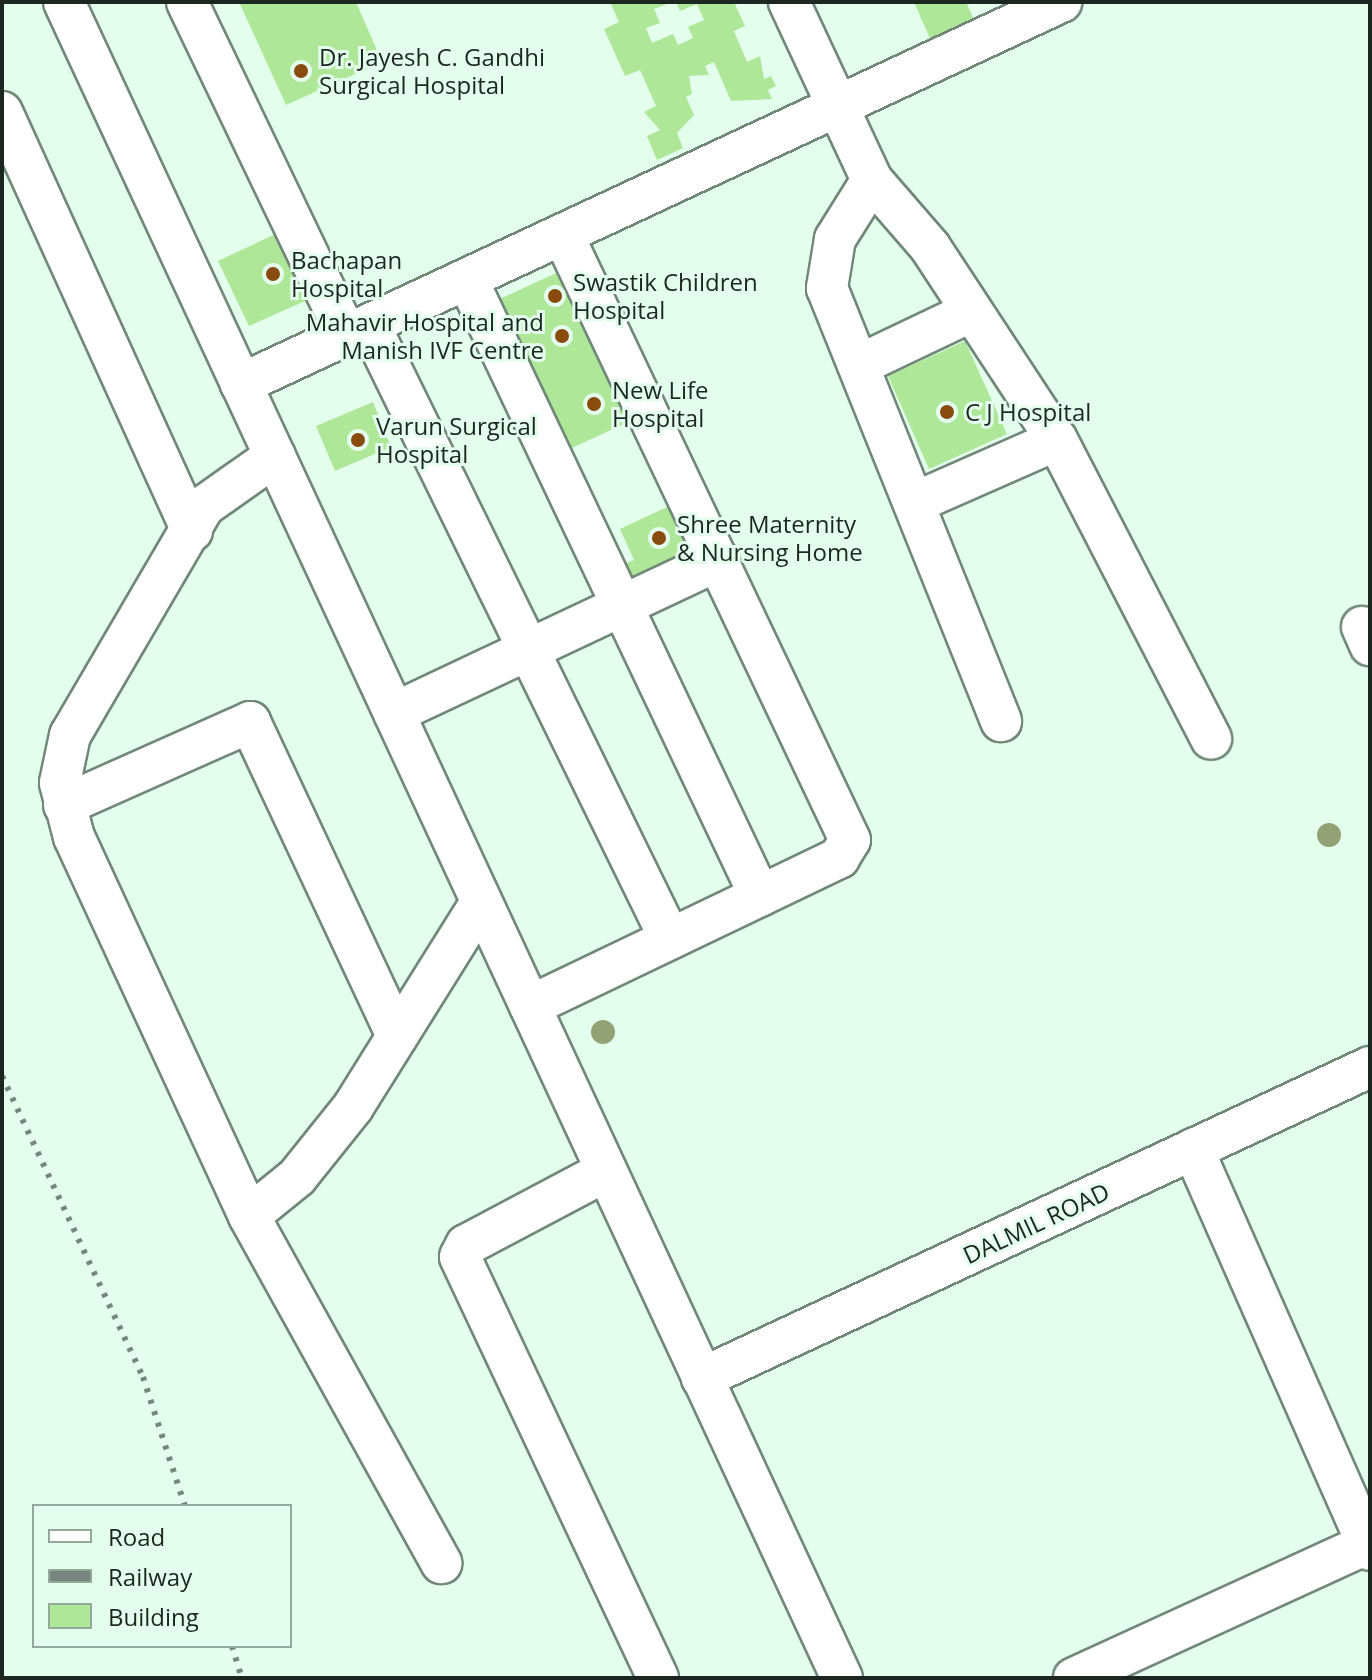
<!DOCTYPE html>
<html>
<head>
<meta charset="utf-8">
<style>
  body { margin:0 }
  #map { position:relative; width:1372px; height:1680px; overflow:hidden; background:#e4feed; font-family:"Open Sans",sans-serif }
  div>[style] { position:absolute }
  .building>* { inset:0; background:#aee797 }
  .roads { filter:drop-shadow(2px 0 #718879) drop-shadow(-2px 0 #718879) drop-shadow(0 2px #718879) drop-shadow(0 -2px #718879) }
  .minor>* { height:40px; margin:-20px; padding:0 20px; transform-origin:20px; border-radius:20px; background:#fff }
  .rail>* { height:6px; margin-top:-3px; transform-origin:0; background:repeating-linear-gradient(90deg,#75877c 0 4px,transparent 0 12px) }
  .trees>* { width:24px; height:24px; margin:-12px; border-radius:50%; background:#92a275 }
  .dots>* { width:22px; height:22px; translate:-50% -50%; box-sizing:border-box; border:4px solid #e4feed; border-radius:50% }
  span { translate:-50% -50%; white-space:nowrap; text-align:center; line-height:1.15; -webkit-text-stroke:6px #e4feed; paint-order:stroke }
  .poi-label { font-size:24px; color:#1d2721 }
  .left { translate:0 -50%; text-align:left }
  .right { translate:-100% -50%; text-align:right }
  .street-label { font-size:24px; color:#1d2721 }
  .frame { position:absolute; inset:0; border:4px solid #1d2721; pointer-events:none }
  .legend { position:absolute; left:32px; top:1504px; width:260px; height:144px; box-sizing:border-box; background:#e4feed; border:2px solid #94a89b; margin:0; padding:10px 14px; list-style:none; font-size:24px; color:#1d2721 }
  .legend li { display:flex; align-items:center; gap:16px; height:40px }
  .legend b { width:40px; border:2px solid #94a89b }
</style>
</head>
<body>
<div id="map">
  <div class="building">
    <i style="clip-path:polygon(239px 2px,356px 2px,382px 62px,286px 105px)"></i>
    <i style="clip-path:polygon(610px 2px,672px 2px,654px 9px,660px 23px,646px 28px,652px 43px,673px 34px,678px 45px,693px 38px,688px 27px,704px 20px,697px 4px,680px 11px,676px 2px,734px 2px,745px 26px,734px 31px,747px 62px,760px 56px,764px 79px,771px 76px,776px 86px,768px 90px,772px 99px,731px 101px,714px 62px,705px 66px,709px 75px,689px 76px,692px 94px,686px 97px,694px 115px,677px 133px,683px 148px,657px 160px,647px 136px,660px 130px,644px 112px,656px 106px,640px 70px,625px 76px,604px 29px,619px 22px)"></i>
    <i style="clip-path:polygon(914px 2px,966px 2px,976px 24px,932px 43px)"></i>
    <i style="clip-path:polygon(284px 230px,314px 297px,249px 326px,218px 261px)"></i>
    <i style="clip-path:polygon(567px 268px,637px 418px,561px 453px,491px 303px)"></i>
    <i style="clip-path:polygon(965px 341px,1007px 434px,929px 469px,888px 376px)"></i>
    <i style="clip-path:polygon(373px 402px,391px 447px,335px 471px,316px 426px)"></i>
    <i style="clip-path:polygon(680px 501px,702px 549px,621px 587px,613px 569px,634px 560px,620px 529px)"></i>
  </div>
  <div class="roads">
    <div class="minor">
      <i style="left:64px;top:2px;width:1848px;rotate:65.1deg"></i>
      <i style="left:187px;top:2px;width:373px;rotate:64.4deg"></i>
      <i style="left:789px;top:2px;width:196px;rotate:65deg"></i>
      <i style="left:872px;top:180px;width:89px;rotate:49.1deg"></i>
      <i style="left:930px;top:247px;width:231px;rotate:56.7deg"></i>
      <i style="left:1057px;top:440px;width:336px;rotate:62.7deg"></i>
      <i style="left:2px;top:112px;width:460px;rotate:65.6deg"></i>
      <i style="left:872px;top:180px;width:70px;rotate:122.1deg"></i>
      <i style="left:835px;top:239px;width:50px;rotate:99.3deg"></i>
      <i style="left:827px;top:288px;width:467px;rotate:68.1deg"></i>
      <i style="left:467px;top:279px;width:683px;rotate:64.6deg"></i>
      <i style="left:371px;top:328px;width:680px;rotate:63.92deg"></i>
      <i style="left:859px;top:365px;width:125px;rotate:-25.5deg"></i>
      <i style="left:241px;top:384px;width:905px;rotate:-24.98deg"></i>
      <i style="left:275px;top:456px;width:87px;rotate:144.8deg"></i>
      <i style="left:204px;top:506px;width:265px;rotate:120.3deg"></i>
      <i style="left:70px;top:735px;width:49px;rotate:101.8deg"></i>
      <i style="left:60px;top:783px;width:56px;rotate:75.5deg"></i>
      <i style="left:74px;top:837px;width:417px;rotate:65.2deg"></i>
      <i style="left:249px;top:1216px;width:397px;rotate:61deg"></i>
      <i style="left:914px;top:503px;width:156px;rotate:-23.8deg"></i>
      <i style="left:1362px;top:627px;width:20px;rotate:66deg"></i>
      <i style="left:394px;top:713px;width:359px;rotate:-25.2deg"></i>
      <i style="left:64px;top:805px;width:204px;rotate:-24deg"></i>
      <i style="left:250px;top:722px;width:347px;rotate:64.9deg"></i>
      <i style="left:530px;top:1006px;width:343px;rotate:-25.6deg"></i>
      <i style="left:839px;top:858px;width:21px;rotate:-59deg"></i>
      <i style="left:850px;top:840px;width:670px;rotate:-115.38deg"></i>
      <i style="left:1193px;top:1149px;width:438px;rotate:66.2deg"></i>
      <i style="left:606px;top:1171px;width:158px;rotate:152.1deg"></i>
      <i style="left:466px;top:1245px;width:13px;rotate:117deg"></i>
      <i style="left:460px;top:1257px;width:465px;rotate:64.8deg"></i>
      <i style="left:249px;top:1216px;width:62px;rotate:-39.1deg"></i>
      <i style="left:297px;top:1177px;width:90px;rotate:-51.3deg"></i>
      <i style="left:353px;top:1107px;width:242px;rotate:-58deg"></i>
      <i style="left:702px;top:1378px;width:737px;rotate:-24.97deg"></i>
      <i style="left:1074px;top:1678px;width:322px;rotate:-24.6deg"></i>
    </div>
  </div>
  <div class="rail">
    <i style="left:2px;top:1076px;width:332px;rotate:64.9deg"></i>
    <i style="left:143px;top:1377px;width:136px;rotate:72deg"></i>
    <i style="left:232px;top:1646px;width:34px;rotate:73deg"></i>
  </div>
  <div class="trees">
    <i style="left:1329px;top:835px"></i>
    <i style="left:603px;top:1032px"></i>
  </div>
  <div class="dots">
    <i style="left:301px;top:71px;background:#894b0e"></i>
    <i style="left:273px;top:274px;background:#894b0e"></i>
    <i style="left:555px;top:296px;background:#894b0e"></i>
    <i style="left:562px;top:336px;background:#894b0e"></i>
    <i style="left:594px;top:404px;background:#894b0e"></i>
    <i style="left:947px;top:412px;background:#894b0e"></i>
    <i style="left:358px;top:440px;background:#894b0e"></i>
    <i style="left:659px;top:538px;background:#894b0e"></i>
  </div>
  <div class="poi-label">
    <span class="left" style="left:319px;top:71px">Dr. Jayesh C. Gandhi<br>Surgical Hospital</span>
    <span class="left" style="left:291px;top:274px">Bachapan<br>Hospital</span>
    <span class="left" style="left:573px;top:296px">Swastik Children<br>Hospital</span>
    <span class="right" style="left:544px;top:336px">Mahavir Hospital and<br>Manish IVF Centre</span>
    <span class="left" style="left:612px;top:404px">New Life<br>Hospital</span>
    <span class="left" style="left:965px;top:412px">C J Hospital</span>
    <span class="left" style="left:376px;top:440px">Varun Surgical<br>Hospital</span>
    <span class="left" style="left:677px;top:538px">Shree Maternity<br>&amp; Nursing Home</span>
  </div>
  <div class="street-label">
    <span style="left:1036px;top:1223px;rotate:-25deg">DALMIL ROAD</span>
  </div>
  <div class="frame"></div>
  <ul class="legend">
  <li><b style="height:10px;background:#fff"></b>Road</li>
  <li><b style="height:10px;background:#75877c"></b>Railway</li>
  <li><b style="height:22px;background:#aee797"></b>Building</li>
  </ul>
</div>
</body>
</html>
